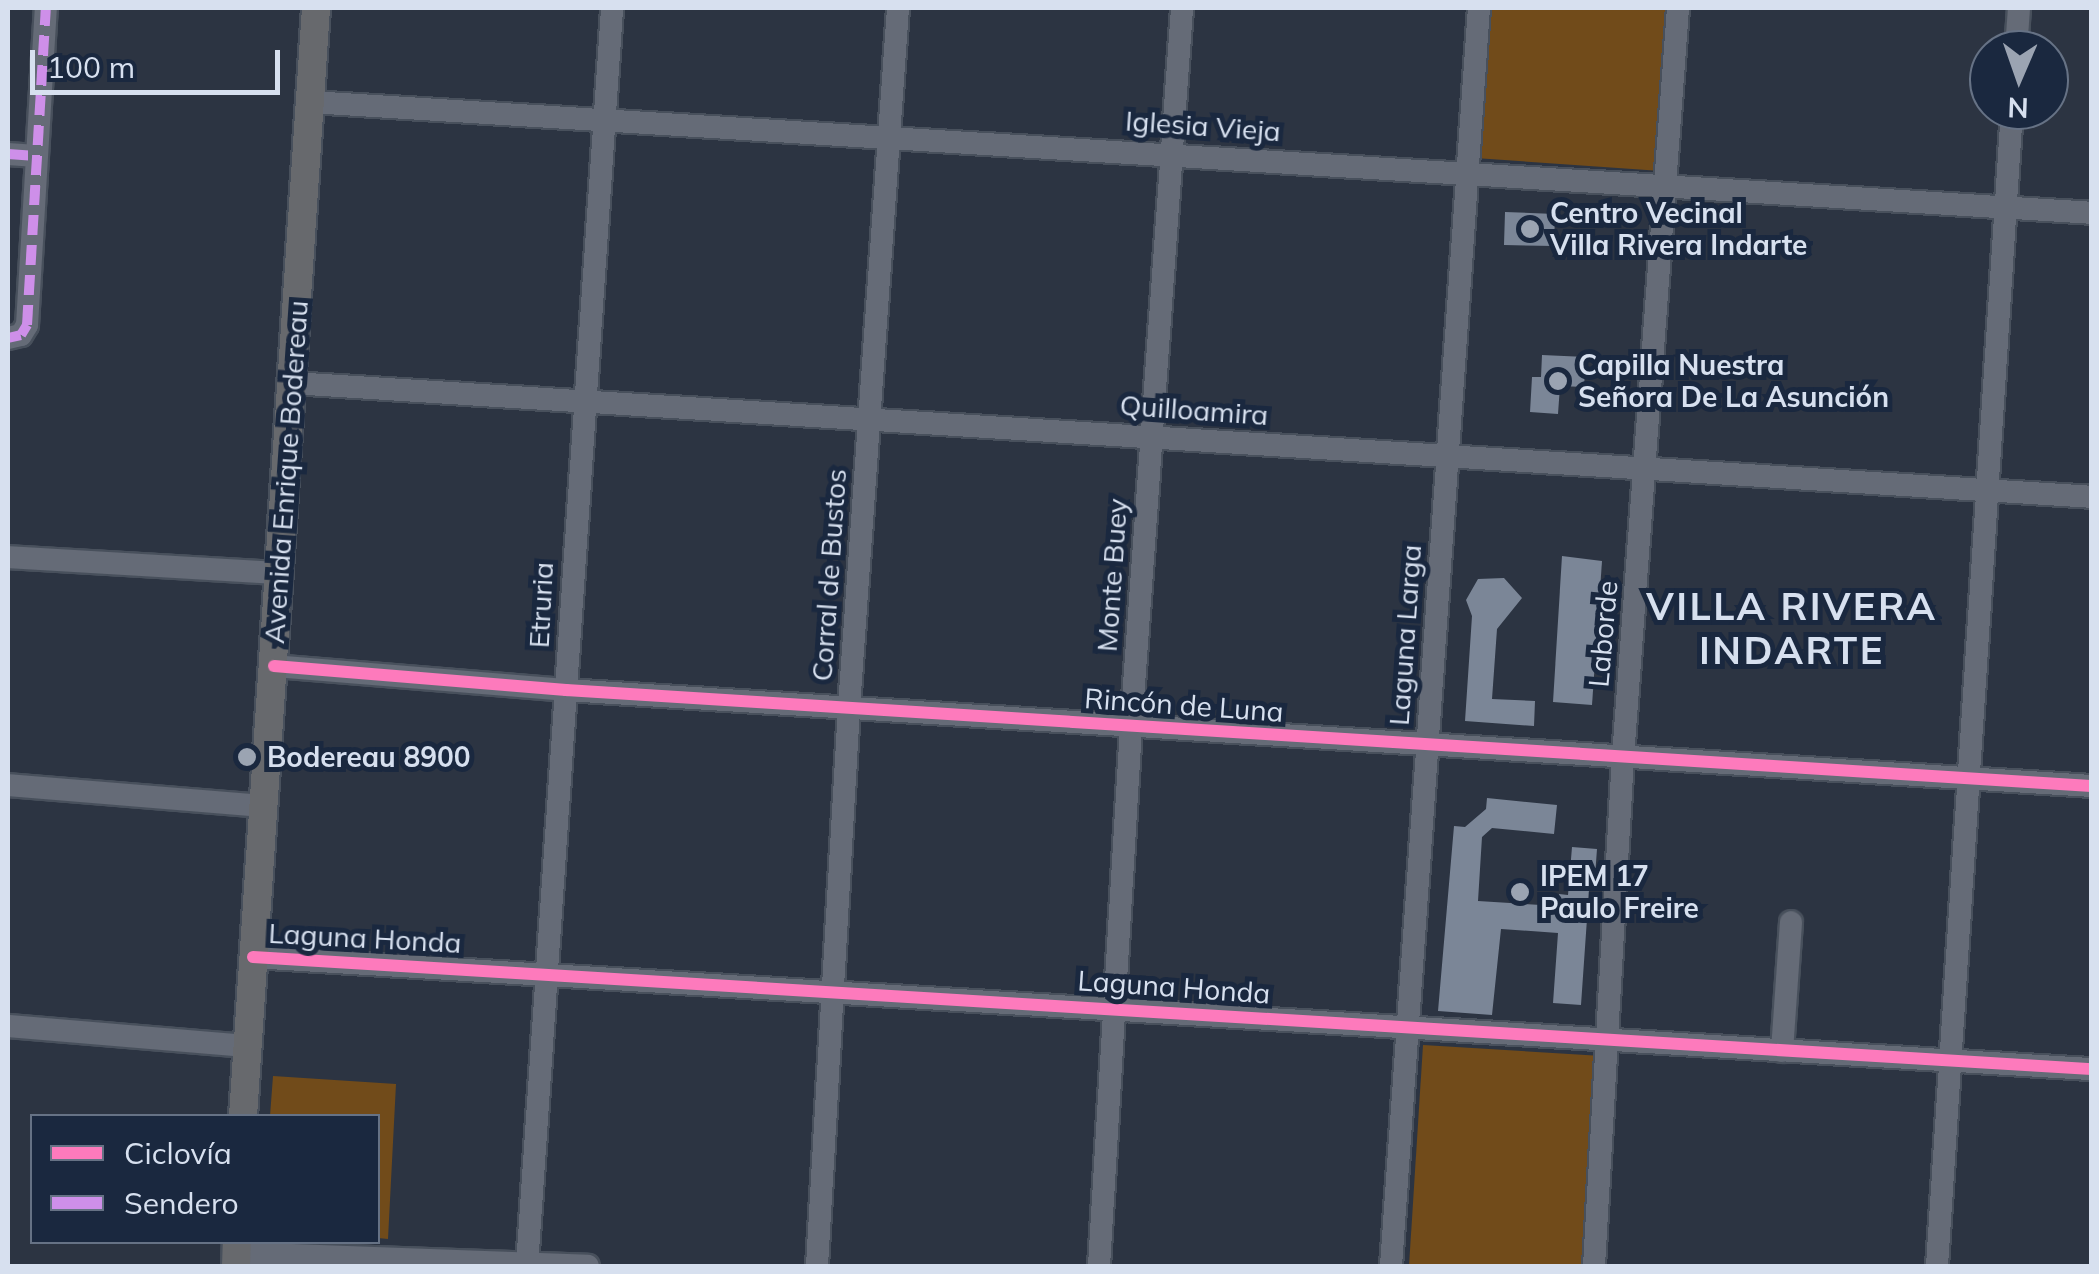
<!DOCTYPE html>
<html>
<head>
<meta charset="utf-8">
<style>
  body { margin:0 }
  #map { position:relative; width:2099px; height:1274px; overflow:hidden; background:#2c3442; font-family:Mulish,sans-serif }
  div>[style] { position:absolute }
  .green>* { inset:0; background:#714b1a }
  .building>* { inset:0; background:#7b8697 }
  .roads { filter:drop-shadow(2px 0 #48505c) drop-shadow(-2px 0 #48505c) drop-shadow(0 2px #48505c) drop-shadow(0 -2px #48505c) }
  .minor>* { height:22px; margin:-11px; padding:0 11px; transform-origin:11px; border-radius:11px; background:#656b77 }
  .major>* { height:28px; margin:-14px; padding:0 14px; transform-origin:14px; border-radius:14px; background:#67696d }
  .quiet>* { height:10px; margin-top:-5px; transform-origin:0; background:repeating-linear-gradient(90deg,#ce8fe9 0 20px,transparent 0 30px) }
  .cycleway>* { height:12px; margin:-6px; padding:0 6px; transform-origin:6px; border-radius:6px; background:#fd7abc }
  .dots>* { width:28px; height:28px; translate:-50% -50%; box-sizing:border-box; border:5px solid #1a283f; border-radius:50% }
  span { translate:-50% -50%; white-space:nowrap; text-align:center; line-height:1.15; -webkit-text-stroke:10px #1a283f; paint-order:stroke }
  .street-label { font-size:28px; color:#d7e0ef }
  .poi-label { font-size:28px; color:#d7e0ef; font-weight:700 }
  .left { translate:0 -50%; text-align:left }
  .district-label { font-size:38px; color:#d7e0ef; font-weight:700; letter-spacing:2.5px }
  .frame { position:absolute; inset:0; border:10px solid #d7e0ef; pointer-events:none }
  .legend { position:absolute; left:30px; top:1114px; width:350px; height:130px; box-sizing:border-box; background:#1a283f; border:2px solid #667285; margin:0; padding:12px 18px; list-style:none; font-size:30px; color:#d7e0ef }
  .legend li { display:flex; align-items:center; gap:20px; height:50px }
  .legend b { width:50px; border:2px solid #667285 }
  .north { position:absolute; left:1969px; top:30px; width:100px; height:100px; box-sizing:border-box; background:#1a283f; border:2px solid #667285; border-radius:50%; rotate:182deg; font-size:28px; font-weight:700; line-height:40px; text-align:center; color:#d7e0ef }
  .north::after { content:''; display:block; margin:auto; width:35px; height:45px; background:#9ba4b2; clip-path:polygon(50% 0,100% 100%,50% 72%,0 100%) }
  .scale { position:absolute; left:30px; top:50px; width:250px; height:45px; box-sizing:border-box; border:5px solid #d7e0ef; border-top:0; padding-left:12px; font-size:30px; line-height:35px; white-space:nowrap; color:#d7e0ef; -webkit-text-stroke:8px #1a283f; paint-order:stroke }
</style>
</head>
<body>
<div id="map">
  <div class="green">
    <i style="clip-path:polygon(1486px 8px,1672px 8px,1661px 171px,1475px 158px)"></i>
    <i style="clip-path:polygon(1423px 1045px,1602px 1056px,1589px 1266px,1409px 1266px)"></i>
    <i style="clip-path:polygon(273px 1076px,396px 1084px,388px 1239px,378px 1238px,378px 1116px,270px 1116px)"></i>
  </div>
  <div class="building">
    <i style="clip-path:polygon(1505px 212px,1555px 214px,1554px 246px,1504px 245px)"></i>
    <i style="clip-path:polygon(1542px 355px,1586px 357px,1584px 387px,1560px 386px,1558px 414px,1530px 412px,1532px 377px,1541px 377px)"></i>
    <i style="clip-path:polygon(1562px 556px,1602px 561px,1592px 705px,1553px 702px)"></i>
    <i style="clip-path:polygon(1504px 578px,1522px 598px,1497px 629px,1492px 699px,1535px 701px,1534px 726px,1465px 721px,1472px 616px,1466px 600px,1478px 579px)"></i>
    <i style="clip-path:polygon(1487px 798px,1557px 805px,1554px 834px,1492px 828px,1482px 837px,1478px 901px,1558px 906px,1559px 894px,1568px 895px,1572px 847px,1597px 849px,1594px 890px,1589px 890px,1581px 1005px,1553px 1003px,1558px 933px,1501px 929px,1492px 1015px,1438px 1011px,1454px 826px,1465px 827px,1486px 809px)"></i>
  </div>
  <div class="roads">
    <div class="minor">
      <i style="left:2016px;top:50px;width:42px;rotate:-85.9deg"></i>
      <i style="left:310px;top:102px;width:1785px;rotate:3.56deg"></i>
      <i style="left:8px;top:154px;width:28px;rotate:4deg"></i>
      <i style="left:8px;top:338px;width:13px;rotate:-13deg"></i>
      <i style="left:21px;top:335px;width:12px;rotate:-59deg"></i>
      <i style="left:27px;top:325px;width:318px;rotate:-86.6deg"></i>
      <i style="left:292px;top:383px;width:1804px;rotate:3.62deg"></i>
      <i style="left:8px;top:557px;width:271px;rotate:3.4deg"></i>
      <i style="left:274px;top:666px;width:293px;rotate:4.7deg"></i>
      <i style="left:566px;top:690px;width:1529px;rotate:3.6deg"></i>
      <i style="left:8px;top:785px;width:257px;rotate:4.7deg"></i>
      <i style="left:253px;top:957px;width:1842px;rotate:3.49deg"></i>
      <i style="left:8px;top:1026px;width:240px;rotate:4.8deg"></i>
      <i style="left:1782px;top:1051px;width:129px;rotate:-86deg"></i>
      <i style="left:237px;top:1253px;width:351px;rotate:2.1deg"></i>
      <i style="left:527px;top:1266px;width:1261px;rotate:-86.13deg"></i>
      <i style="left:817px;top:1266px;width:560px;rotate:-86.72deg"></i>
      <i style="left:849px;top:707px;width:701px;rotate:-85.99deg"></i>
      <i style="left:1099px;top:1266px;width:540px;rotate:-86.6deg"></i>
      <i style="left:1131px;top:727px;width:721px;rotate:-85.94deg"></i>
      <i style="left:1391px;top:1266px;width:1261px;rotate:-86deg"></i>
      <i style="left:1594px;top:1266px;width:510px;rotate:-86.74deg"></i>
      <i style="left:1623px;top:757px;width:751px;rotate:-85.8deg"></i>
      <i style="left:1937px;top:1266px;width:1158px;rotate:-86.29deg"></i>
    </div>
    <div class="major">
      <i style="left:243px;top:1116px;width:1110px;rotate:-86.23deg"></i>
      <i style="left:236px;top:1266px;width:24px;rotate:-88deg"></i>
    </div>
  </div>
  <div class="quiet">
    <i style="left:8px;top:154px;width:28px;rotate:4deg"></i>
    <i style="left:8px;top:338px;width:13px;rotate:-13deg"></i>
    <i style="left:21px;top:335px;width:12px;rotate:-59deg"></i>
    <i style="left:27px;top:325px;width:318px;rotate:-86.6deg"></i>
  </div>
  <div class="cycleway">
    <i style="left:274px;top:666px;width:293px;rotate:4.7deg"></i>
    <i style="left:566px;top:690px;width:1529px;rotate:3.6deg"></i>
    <i style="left:253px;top:957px;width:1842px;rotate:3.49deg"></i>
  </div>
  <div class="dots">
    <i style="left:1530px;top:229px;background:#9ba4b2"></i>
    <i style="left:1558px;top:381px;background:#9ba4b2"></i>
    <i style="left:247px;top:757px;background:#9ba4b2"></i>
    <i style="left:1520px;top:892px;background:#9ba4b2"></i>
  </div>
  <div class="street-label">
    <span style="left:1203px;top:126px;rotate:4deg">Iglesia Vieja</span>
    <span style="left:1194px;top:410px;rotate:4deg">Quilloamira</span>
    <span style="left:286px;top:472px;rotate:-86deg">Avenida Enrique Bodereau</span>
    <span style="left:829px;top:575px;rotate:-86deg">Corral de Bustos</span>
    <span style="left:1112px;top:575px;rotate:-86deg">Monte Buey</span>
    <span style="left:541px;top:605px;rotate:-87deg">Etruria</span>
    <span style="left:1603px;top:634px;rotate:-85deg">Laborde</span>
    <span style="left:1405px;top:635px;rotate:-86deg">Laguna Larga</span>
    <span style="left:1184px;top:705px;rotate:4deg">Rincón de Luna</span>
    <span style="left:365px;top:938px;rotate:3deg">Laguna Honda</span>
    <span style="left:1174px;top:987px;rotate:4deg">Laguna Honda</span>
  </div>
  <div class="poi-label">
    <span class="left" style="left:1550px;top:229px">Centro Vecinal<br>Villa Rivera Indarte</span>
    <span class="left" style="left:1578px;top:381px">Capilla Nuestra<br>Señora De La Asunción</span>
    <span class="left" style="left:267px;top:757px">Bodereau 8900</span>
    <span class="left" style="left:1540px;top:892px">IPEM 17<br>Paulo Freire</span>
  </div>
  <div class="district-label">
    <span style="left:1792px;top:629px">VILLA RIVERA<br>INDARTE</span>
  </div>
  <div class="frame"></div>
  <ul class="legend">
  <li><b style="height:12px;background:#fd7abc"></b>Ciclovía</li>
  <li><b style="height:12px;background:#ce8fe9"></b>Sendero</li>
  </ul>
  <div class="north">N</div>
  <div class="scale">100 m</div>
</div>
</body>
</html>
